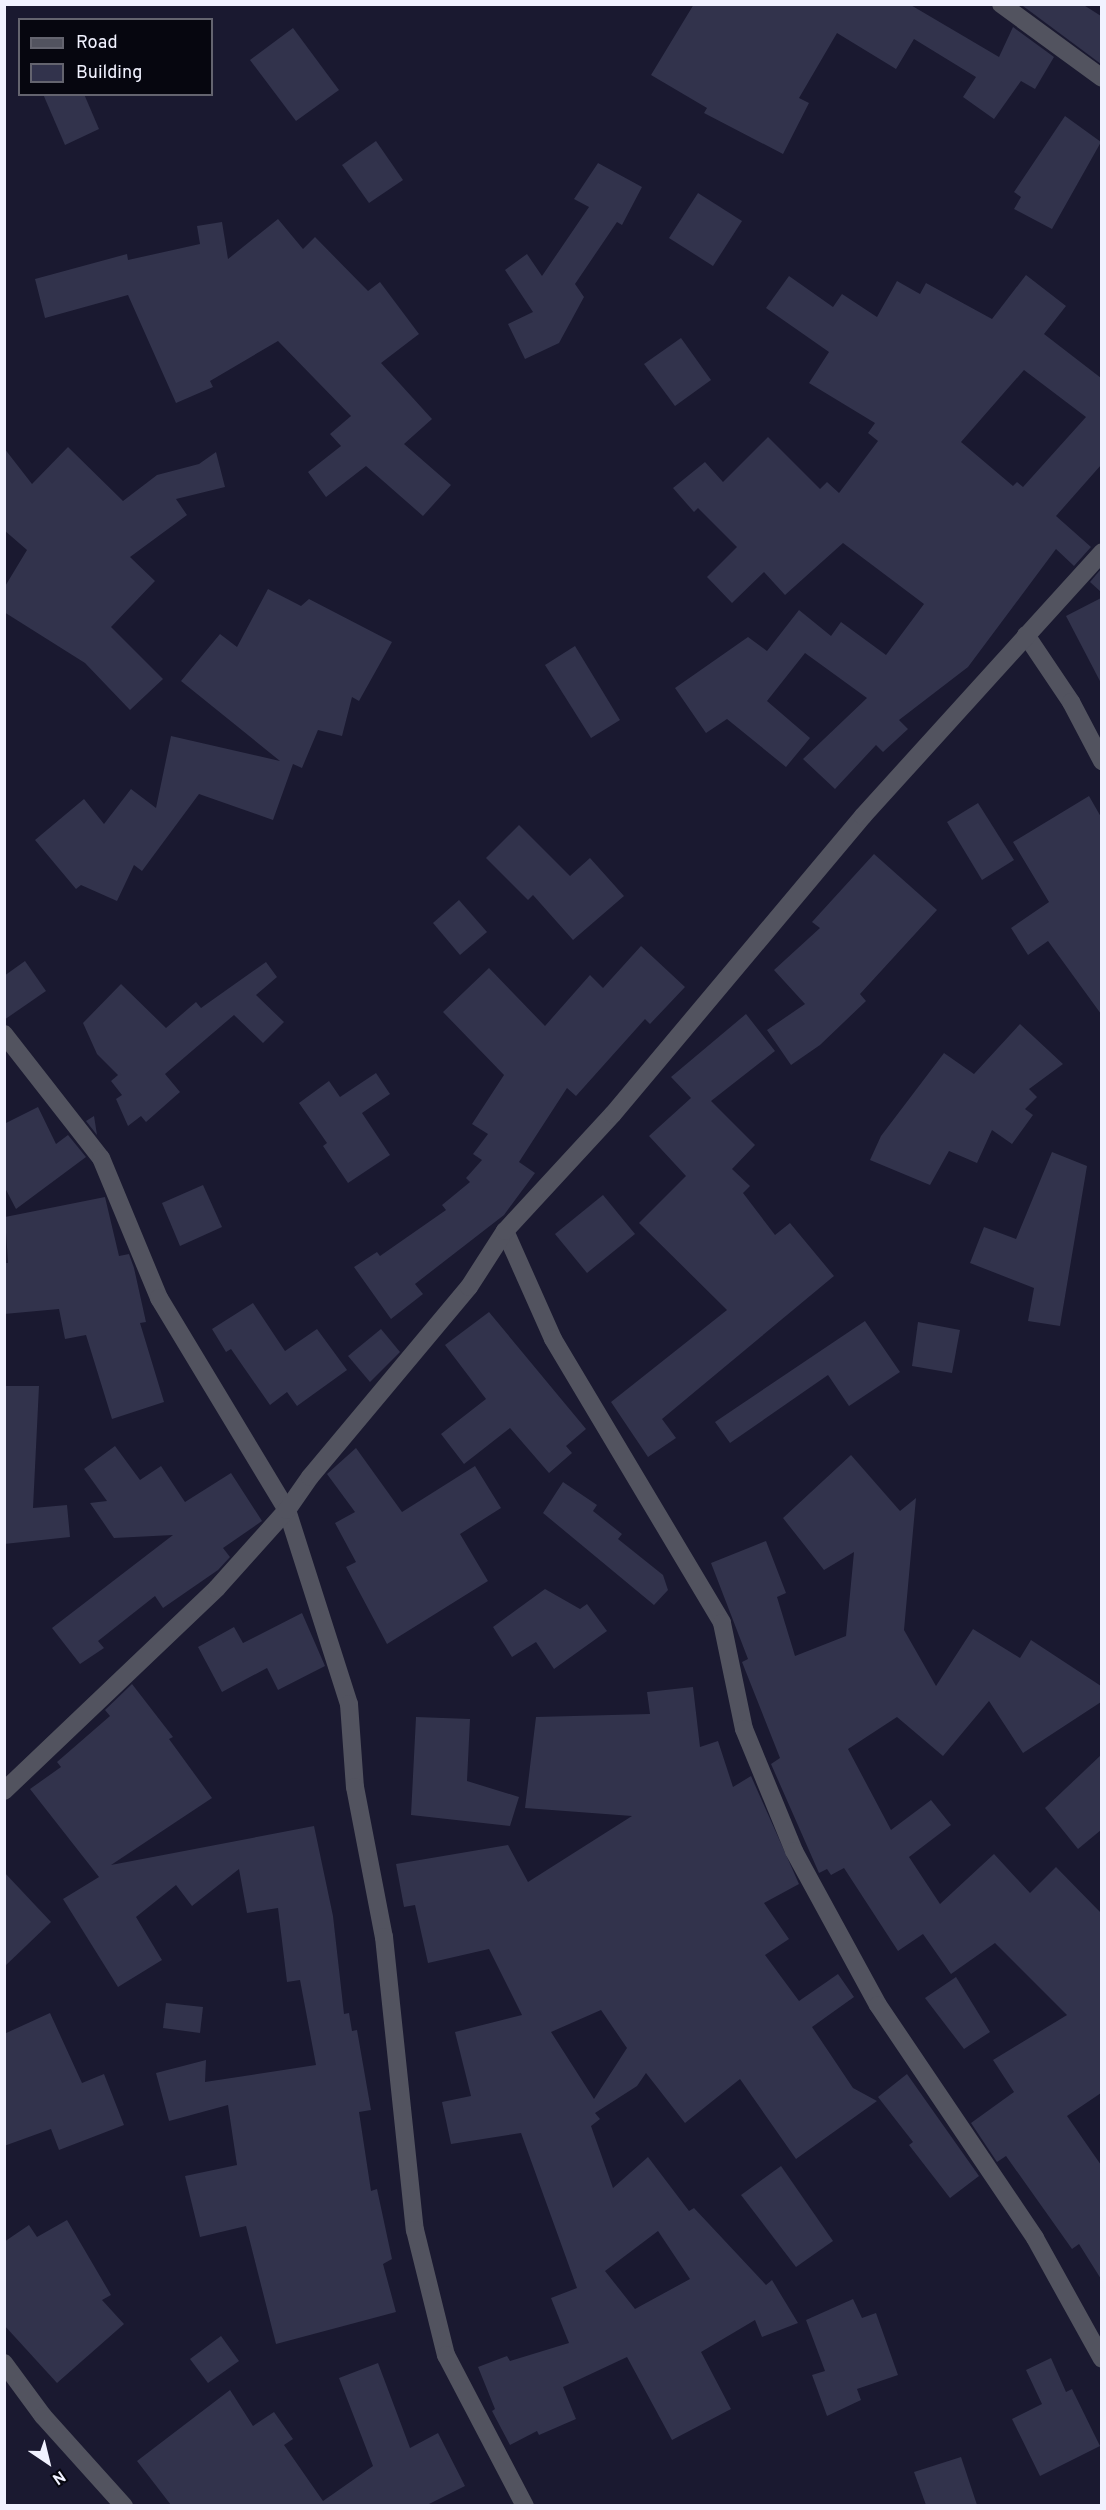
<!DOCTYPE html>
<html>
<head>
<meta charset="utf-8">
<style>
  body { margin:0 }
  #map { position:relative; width:1106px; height:2510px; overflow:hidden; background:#1a1930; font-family:Overpass,sans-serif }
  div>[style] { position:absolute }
  .building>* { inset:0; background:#32334c }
  .minor>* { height:18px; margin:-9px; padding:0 9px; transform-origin:9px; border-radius:9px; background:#52535f }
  span { translate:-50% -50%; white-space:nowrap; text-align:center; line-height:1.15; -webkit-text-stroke:5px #06060f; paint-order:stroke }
  .frame { position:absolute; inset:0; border:6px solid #f1f2ff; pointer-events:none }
  .legend { position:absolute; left:18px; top:18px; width:195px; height:78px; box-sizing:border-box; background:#06060f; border:2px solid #64646f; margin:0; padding:8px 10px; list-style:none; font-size:18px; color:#f1f2ff }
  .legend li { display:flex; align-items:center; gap:12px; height:30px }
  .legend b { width:30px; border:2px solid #64646f }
  .north { position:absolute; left:18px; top:2432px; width:60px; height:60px; -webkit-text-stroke:4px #06060f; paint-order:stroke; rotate:145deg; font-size:16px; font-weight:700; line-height:24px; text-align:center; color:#f1f2ff }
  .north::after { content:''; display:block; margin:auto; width:21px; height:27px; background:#f1f2ff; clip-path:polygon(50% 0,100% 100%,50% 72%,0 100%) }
</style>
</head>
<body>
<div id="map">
  <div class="building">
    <i style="clip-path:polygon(694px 4px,909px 4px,999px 57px,1013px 27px,1054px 57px,1035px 89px,1021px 81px,994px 119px,963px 97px,976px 77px,914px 39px,896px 69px,837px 33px,799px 98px,809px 103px,783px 154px,704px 113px,707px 108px,651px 75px)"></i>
    <i style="clip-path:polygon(1082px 4px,1101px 16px,1101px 64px,1023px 6px)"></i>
    <i style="clip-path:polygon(293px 28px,339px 90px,296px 121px,250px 60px)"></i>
    <i style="clip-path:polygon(43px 94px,84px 94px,99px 129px,65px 145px)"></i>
    <i style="clip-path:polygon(1065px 116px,1101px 142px,1052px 229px,1014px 209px,1021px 197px,1014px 192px)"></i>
    <i style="clip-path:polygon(376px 141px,403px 180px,369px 203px,342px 165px)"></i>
    <i style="clip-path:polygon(598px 163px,642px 187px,622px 225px,617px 222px,575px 284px,584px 297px,559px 343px,525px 359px,508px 324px,533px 312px,505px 270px,527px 254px,542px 276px,589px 207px,574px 199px)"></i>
    <i style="clip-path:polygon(698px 193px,742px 221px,713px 266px,669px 238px)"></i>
    <i style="clip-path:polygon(278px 219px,303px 249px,315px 237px,368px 291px,380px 282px,419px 334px,381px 363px,432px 419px,404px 444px,451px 485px,423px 516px,366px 466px,326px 497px,308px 472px,341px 446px,330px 434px,351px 416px,278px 341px,210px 381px,213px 387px,176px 403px,128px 295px,45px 318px,35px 279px,127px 254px,128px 260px,200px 244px,197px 226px,222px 222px,228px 259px)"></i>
    <i style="clip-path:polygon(evenodd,1026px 275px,1066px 306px,1044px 334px,1101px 378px,1101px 465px,1056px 516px,1091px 547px,1074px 566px,1056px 549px,968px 667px,899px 720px,908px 729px,883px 752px,876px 745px,835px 789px,803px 759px,867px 698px,805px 653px,767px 701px,810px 738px,786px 767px,727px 719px,706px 733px,675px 688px,748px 637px,767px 651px,799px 610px,831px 636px,841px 622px,886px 655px,924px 604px,843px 543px,785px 595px,764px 572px,732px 603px,707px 577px,737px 547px,698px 508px,694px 512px,673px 488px,705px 462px,723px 482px,768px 437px,820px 489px,827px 482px,839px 493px,878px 441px,868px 433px,875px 423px,809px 383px,829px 352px,766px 308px,789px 276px,833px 307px,842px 294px,877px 317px,897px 281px,920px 294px,926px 283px,992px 319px,1026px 275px,1024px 370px,1086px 417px,1023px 487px,1017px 482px,1013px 486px,961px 442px,1024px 370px)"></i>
    <i style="clip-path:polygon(681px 338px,711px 380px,675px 406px,644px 364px)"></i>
    <i style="clip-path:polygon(68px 447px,123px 501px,157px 475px,199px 464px,216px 452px,225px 487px,176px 499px,187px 515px,130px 557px,155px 581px,111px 627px,163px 679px,130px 710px,85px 663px,4px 612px,4px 588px,27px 550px,4px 530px,4px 448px,32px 484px)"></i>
    <i style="clip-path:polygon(1101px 569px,1101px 592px,1090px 582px)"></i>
    <i style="clip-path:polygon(268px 589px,301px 606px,309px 599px,392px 642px,359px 701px,352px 697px,342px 736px,318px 730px,302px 768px,293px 764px,273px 820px,199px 794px,142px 871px,134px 865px,117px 901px,81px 885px,76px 889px,35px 840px,84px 799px,104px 824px,131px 789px,156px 808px,171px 736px,280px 761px,181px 681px,220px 634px,237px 647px)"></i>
    <i style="clip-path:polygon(1101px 598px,1101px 683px,1066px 616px)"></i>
    <i style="clip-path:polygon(575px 646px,620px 720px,591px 738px,545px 665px)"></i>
    <i style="clip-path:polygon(1089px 796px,1101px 817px,1101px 1014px,1048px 941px,1028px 955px,1011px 928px,1049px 902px,1013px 842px)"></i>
    <i style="clip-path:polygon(978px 803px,1014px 860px,982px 880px,947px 822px)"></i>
    <i style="clip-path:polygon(519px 825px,570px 876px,590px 858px,624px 896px,573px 940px,533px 895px,528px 900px,486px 858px)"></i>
    <i style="clip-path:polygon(874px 854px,937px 910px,860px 994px,866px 1001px,820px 1045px,791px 1065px,767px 1030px,805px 1004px,774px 970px,820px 928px,812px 922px)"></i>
    <i style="clip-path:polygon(459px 900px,487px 932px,460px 955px,433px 923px)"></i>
    <i style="clip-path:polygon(641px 946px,685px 987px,650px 1024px,645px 1019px,576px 1096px,567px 1088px,519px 1162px,535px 1173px,504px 1215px,415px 1284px,423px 1294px,391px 1319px,354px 1267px,377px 1252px,380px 1256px,446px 1210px,442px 1205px,470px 1182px,466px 1178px,482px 1160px,473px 1154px,488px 1134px,472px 1124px,504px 1075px,443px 1012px,489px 968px,545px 1026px,590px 975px,603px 988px)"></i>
    <i style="clip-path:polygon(25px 961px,46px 991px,4px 1020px,4px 976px)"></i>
    <i style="clip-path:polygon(266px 962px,277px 977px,256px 995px,284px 1022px,263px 1043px,234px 1015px,165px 1074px,180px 1092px,146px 1122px,141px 1116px,128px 1126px,116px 1099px,122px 1095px,111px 1081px,118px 1075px,97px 1054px,83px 1023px,121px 984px,166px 1028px,196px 1002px,201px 1008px)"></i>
    <i style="clip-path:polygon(746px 1014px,775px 1051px,711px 1101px,755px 1145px,732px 1169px,750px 1186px,743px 1193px,775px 1235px,790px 1223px,834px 1276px,662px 1419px,676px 1438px,648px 1457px,611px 1402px,727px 1310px,639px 1223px,686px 1176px,649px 1136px,691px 1098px,671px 1077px)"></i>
    <i style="clip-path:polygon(1020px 1024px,1063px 1064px,1029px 1089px,1037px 1097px,1025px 1109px,1033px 1115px,1012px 1144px,992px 1130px,977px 1163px,949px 1151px,930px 1185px,870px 1160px,881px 1136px,944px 1053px,974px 1074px)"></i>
    <i style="clip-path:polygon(376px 1073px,390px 1094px,362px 1113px,390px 1155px,348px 1183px,323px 1146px,327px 1143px,299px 1103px,329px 1081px,340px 1097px)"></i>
    <i style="clip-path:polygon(38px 1107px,56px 1144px,68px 1135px,86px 1157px,16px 1209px,4px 1186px,4px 1124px)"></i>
    <i style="clip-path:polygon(94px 1116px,97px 1135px,86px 1121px)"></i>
    <i style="clip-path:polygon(1052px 1152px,1087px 1166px,1060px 1326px,1028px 1321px,1034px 1288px,970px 1263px,984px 1227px,1016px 1239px)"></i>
    <i style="clip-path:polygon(203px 1185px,222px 1227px,180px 1246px,162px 1203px)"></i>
    <i style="clip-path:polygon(603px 1195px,635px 1234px,587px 1273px,555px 1234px)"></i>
    <i style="clip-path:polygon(105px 1197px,119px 1256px,129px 1254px,134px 1268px,146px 1322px,140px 1323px,164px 1402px,112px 1419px,86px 1335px,65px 1339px,59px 1309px,4px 1314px,4px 1263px,8px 1263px,5px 1217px)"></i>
    <i style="clip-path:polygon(253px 1303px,285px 1351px,317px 1329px,347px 1370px,297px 1406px,287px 1392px,270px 1405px,231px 1349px,226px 1352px,212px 1329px)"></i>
    <i style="clip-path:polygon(489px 1312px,586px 1429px,566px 1446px,572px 1453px,549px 1473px,510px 1428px,464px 1464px,441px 1434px,486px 1399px,445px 1345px)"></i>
    <i style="clip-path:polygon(865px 1321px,900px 1372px,849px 1406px,828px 1375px,730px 1443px,715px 1422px)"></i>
    <i style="clip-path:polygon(918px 1322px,960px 1330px,952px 1373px,912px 1366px)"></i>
    <i style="clip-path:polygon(381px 1329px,400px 1352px,370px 1382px,348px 1356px)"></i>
    <i style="clip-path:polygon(4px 1386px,39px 1386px,33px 1508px,67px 1505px,70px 1537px,4px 1544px)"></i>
    <i style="clip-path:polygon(115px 1446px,140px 1480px,161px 1466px,185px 1502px,231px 1473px,262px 1521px,223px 1548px,230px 1557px,218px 1570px,163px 1608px,155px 1596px,98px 1641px,104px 1648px,80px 1664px,52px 1628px,173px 1535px,114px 1538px,90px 1503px,107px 1501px,84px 1469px)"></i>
    <i style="clip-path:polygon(356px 1448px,402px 1512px,475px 1466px,501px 1508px,460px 1534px,488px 1581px,387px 1644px,346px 1567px,356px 1562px,335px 1523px,355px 1512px,327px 1474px)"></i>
    <i style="clip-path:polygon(851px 1455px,900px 1511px,916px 1498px,904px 1630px,936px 1686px,973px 1629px,1020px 1658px,1031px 1640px,1101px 1686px,1101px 1702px,1023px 1753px,989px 1701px,943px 1756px,897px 1717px,848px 1749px,891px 1830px,931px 1800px,951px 1825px,909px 1857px,940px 1904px,994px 1854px,1030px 1893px,1056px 1867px,1101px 1913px,1101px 2093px,1067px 2116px,1101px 2165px,1101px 2279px,1079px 2244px,1072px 2249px,1006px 2156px,997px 2162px,971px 2123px,1014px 2092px,993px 2060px,1067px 2015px,995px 1943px,951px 1974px,923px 1934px,898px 1951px,844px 1868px,831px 1875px,827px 1869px,819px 1873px,771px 1764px,780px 1758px,742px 1662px,748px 1659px,711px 1563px,766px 1541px,786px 1593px,777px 1597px,795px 1656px,846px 1636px,854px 1552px,824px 1570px,783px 1518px)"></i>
    <i style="clip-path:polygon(563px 1482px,597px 1505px,593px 1511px,622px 1534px,618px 1539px,663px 1575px,668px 1590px,654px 1605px,543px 1513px)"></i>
    <i style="clip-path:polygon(545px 1589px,580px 1609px,587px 1604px,607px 1631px,554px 1669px,536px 1642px,512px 1657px,493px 1627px)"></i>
    <i style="clip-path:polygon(302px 1613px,325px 1666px,278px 1690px,267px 1668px,222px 1692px,198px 1647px,234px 1627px,243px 1643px)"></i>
    <i style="clip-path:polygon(132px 1684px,173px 1737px,169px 1739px,212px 1798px,111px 1865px,314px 1826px,333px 1916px,344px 2014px,349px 2013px,352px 2031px,357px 2030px,371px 2110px,359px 2112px,371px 2191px,377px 2189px,392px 2259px,383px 2264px,396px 2312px,276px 2344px,246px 2226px,200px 2237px,185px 2176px,237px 2165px,228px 2105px,169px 2121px,156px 2073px,206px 2060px,205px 2082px,316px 2065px,300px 1980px,287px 1982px,278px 1908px,247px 1913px,239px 1869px,192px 1906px,176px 1885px,136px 1917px,162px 1960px,118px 1987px,63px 1899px,99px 1877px,30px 1789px,61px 1767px,57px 1762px,110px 1716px,105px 1710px)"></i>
    <i style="clip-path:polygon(evenodd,693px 1687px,700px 1747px,718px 1741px,733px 1787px,751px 1776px,799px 1884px,764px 1903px,789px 1939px,765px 1955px,799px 2001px,838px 1974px,854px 1997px,812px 2027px,853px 2088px,877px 2101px,796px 2159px,740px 2079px,685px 2123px,646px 2073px,637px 2086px,595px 2113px,600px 2119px,591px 2126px,613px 2188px,648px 2157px,689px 2211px,694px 2208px,766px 2285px,772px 2280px,798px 2323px,762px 2337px,755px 2320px,701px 2352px,731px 2409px,672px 2440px,627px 2357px,563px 2387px,576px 2419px,539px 2435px,537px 2431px,510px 2445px,492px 2411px,495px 2409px,478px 2367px,507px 2356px,510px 2361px,569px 2343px,551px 2298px,577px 2288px,521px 2133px,451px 2144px,442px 2102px,471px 2096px,455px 2032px,522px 2015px,489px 1949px,428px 1963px,415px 1905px,404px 1907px,396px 1864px,508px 1845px,528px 1882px,632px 1816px,525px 1808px,536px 1717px,650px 1714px,647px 1692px,693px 1687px,601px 2010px,627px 2048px,594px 2099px,551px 2032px,601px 2010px,693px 1687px,658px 2231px,690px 2279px,635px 2309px,605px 2271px,658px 2231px)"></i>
    <i style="clip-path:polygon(416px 1717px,470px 1719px,467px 1781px,519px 1797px,510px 1826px,411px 1815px)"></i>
    <i style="clip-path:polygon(1101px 1755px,1101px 1830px,1078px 1849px,1045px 1808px)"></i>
    <i style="clip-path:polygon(4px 1872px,51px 1922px,4px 1967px)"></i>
    <i style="clip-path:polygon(956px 1977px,990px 2032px,964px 2049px,925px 1998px)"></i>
    <i style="clip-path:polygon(166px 2003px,203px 2007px,200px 2033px,163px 2028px)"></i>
    <i style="clip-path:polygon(50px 2013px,82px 2083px,104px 2074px,124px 2125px,59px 2150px,51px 2129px,4px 2146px,4px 2034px)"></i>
    <i style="clip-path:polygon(907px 2074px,979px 2176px,950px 2198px,909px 2145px,913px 2142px,878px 2097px)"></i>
    <i style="clip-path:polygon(781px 2166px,833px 2241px,796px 2267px,741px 2195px)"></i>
    <i style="clip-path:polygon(67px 2220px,111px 2295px,102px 2300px,124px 2324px,57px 2383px,4px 2325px,4px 2242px,29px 2225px,37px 2237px)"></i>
    <i style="clip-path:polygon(853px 2299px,862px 2318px,876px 2313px,898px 2375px,857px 2389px,861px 2400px,827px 2416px,812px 2375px,825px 2371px,806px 2320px)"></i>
    <i style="clip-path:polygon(221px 2336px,239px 2361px,208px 2383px,190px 2359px)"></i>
    <i style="clip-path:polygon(1051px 2358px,1066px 2392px,1072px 2389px,1100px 2446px,1040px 2476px,1012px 2419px,1042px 2404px,1026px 2370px)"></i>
    <i style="clip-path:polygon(378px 2363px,410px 2448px,438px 2433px,465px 2486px,427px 2505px,171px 2505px,137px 2461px,230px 2390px,253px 2426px,274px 2412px,293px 2439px,284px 2445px,323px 2501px,373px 2466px,339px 2378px)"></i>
    <i style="clip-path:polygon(961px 2457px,977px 2505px,926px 2505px,914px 2472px)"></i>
  </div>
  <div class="minor">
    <i style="left:1001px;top:4px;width:125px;rotate:36.2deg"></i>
    <i style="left:1026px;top:635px;width:81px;rotate:56.1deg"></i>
    <i style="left:1071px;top:702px;width:67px;rotate:62.3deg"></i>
    <i style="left:4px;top:1034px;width:157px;rotate:52deg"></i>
    <i style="left:101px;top:1158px;width:152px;rotate:67.5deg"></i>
    <i style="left:159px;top:1298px;width:248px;rotate:58.9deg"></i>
    <i style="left:287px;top:1510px;width:204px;rotate:72.3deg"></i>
    <i style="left:349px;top:1704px;width:83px;rotate:85.9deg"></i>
    <i style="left:355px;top:1787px;width:153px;rotate:79.1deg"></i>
    <i style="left:384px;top:1937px;width:295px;rotate:84deg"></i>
    <i style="left:415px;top:2230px;width:129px;rotate:76.1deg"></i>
    <i style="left:446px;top:2355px;width:170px;rotate:62.4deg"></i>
    <i style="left:505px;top:1231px;width:118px;rotate:66deg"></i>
    <i style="left:553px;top:1339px;width:330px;rotate:59.2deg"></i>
    <i style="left:722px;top:1623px;width:108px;rotate:78.3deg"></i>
    <i style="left:744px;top:1729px;width:132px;rotate:67.7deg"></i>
    <i style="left:794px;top:1851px;width:175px;rotate:61.4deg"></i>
    <i style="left:878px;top:2005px;width:281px;rotate:56deg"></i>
    <i style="left:1035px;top:2238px;width:138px;rotate:61deg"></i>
    <i style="left:4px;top:1791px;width:294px;rotate:-43.6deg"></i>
    <i style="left:217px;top:1588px;width:105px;rotate:-48.1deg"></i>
    <i style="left:287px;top:1510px;width:40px;rotate:-55.1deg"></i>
    <i style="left:310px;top:1477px;width:248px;rotate:-50.1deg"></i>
    <i style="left:469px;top:1287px;width:67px;rotate:-57.3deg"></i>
    <i style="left:505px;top:1231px;width:159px;rotate:-47.3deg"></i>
    <i style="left:613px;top:1114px;width:389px;rotate:-50deg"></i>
    <i style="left:863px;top:816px;width:356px;rotate:-47.8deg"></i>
    <i style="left:4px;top:2363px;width:66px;rotate:53.7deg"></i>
    <i style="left:43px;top:2416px;width:121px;rotate:48deg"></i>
  </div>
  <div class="frame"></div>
  <ul class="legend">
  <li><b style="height:8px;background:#52535f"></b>Road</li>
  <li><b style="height:16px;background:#32334c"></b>Building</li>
  </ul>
  <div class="north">N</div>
</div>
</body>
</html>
